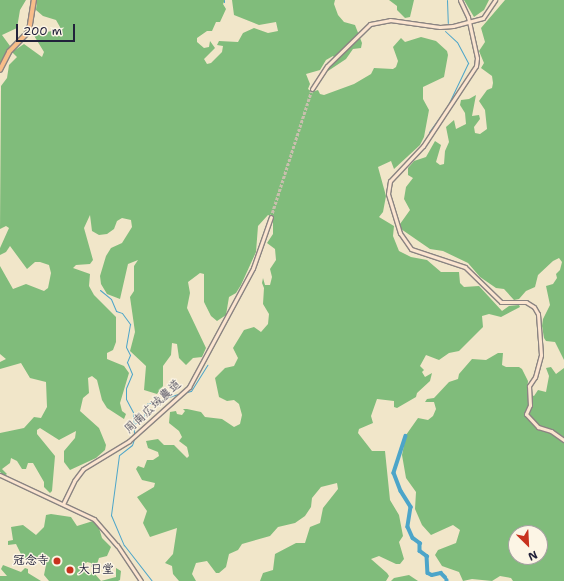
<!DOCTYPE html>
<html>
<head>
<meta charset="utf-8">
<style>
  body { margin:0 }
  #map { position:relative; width:564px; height:581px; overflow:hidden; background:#f1e6c9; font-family:"Shantell Sans","Klee One",sans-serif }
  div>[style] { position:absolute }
  .forest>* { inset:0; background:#80bc7b }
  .stream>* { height:1px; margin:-0.5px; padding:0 0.5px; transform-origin:0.5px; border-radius:0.5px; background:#4ca5c9 }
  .river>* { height:3.5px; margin:-1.75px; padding:0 1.75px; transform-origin:1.75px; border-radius:1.75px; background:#4ca5c9 }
  .secondary-tunnel>* { height:3px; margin-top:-1.5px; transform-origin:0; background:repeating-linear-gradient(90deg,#c8bfad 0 3px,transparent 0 4.5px) }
  .roads { filter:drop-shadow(1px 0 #8a8482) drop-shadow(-1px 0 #8a8482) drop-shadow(0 1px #8a8482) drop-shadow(0 -1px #8a8482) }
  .secondary>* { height:3px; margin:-1.5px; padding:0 1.5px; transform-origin:1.5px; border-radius:1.5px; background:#fce5d0 }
  .primary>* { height:3.5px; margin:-1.75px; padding:0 1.75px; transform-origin:1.75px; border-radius:1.75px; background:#f8bd89 }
  .dots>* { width:11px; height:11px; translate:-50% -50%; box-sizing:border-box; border:2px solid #fcf5e5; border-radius:50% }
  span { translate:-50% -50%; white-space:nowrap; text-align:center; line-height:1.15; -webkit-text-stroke:3px #fcf5e5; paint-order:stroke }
  .street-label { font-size:12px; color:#22223b }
  .poi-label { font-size:12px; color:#22223b; font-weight:700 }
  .right { translate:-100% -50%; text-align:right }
  .left { translate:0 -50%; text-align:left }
  .north { position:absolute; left:508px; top:525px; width:40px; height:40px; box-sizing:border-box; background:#fcf5e5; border:1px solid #a5a1a1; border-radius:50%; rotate:156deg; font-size:11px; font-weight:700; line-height:16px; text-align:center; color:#22223b }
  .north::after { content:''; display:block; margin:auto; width:14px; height:18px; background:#c8321e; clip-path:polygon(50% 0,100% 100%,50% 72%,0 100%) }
  .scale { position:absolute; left:16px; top:24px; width:59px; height:18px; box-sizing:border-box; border:2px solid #22223b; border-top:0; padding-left:5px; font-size:12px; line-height:14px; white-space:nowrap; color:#22223b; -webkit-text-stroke:3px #fcf5e5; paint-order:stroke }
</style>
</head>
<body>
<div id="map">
  <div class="forest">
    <i style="clip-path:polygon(0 0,26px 0,20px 10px,17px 28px,2px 35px,10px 46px,0 64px)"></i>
    <i style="clip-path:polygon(37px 0,225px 0,223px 4px,226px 9px,220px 22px,216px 22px,212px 31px,207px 31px,197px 38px,197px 42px,204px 48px,209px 47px,210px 41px,215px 48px,204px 59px,207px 64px,211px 63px,222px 52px,223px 46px,217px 45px,219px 41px,238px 42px,243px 33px,254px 28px,268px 33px,278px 31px,276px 22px,259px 25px,234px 15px,232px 0,335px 0,334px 4px,338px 15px,344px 22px,355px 25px,362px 43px,361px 48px,353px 49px,346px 59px,328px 71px,326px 71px,336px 59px,333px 56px,326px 60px,320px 70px,306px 74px,310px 84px,308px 89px,312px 92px,318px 90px,320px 94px,324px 95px,354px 84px,371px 74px,374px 68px,393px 69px,396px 67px,398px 61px,393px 47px,401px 38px,405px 42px,421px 37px,436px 41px,447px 51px,448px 55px,444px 77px,423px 87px,423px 99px,429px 110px,424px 137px,420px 145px,394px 169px,391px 161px,378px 167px,386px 196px,383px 212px,379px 217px,394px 226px,393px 236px,399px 251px,411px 257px,427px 260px,441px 272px,459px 272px,460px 283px,464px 287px,479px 286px,502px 311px,509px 306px,519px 305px,520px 307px,501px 317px,489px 314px,482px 316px,483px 327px,459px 351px,449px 353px,439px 360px,426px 355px,420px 366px,424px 370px,422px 372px,425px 377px,432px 373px,430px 381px,417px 393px,416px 397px,397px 408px,394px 407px,394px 401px,377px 399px,371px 416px,373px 423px,359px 429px,358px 433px,372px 451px,385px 451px,390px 500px,399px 515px,403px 536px,399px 542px,404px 559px,400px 564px,396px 564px,379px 556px,371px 559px,387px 573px,389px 576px,386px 581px,260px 581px,263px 573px,273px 570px,275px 554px,296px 543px,305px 543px,310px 527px,320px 523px,323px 508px,338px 489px,337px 483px,321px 487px,312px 498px,311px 507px,305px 516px,295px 523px,278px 527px,270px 536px,242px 544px,238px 550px,229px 554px,226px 567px,219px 573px,216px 573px,207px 561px,196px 563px,192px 574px,196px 581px,179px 581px,173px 574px,172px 566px,165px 563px,173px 554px,177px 528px,150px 537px,143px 523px,147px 511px,137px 497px,154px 487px,155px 483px,142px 480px,136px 469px,138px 466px,144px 468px,147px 460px,153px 460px,159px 456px,158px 452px,148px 448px,146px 441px,158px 439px,164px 445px,174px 445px,187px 458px,189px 456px,187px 447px,179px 441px,182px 437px,179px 431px,169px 423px,170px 412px,176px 411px,177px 414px,182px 415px,185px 411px,183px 409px,187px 409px,201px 412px,205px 417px,222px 419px,234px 427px,240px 424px,242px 415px,239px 404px,234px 400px,227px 401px,219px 397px,215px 378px,225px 368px,234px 366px,238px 358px,233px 348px,244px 330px,254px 327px,261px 332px,268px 324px,269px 314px,263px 304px,264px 288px,262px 283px,263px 278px,265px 285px,270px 285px,272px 277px,270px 269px,276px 260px,275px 249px,267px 243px,273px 234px,273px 217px,268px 215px,258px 226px,256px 252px,241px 285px,236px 293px,229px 297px,226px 315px,217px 321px,211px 316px,204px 302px,204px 274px,200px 273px,188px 282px,190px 293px,187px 308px,206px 348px,202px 357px,193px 358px,186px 365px,179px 358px,177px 344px,172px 343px,171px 355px,163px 366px,163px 386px,157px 394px,144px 390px,146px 366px,130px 351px,135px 332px,130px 297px,134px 291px,134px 266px,138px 260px,128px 264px,120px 299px,107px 294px,101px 284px,100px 276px,106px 256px,111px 248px,122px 243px,132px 227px,131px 220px,122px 218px,117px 221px,114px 229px,107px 234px,99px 235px,92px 231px,90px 215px,84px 228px,93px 260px,90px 264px,76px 265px,73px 268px,90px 274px,89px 286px,94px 295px,116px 317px,116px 342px,113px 350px,107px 353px,107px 359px,124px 366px,129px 373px,120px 403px,122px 411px,126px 414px,124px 419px,107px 408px,102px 400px,97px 380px,92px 376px,88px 378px,89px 393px,83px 398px,80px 411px,99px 428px,106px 445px,105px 450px,96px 458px,70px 470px,64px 462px,64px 451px,75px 438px,76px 431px,59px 440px,40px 428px,37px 430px,37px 434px,55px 456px,52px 491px,50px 493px,44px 487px,44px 482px,33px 463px,28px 463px,26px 469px,22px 469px,17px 461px,11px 458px,10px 463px,2px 469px,7px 474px,4px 476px,0 472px,0 433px,24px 428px,34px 417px,41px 418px,47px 407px,46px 382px,30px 378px,21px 363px,0 369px,0 362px,6px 359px,0 354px,0 266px,13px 289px,26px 284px,44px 291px,48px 288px,51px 273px,49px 265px,40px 262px,35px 262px,27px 269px,10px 246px,6px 252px,0 255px,0 248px,9px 228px,6px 226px,0 229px,1px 86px,7px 78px,9px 65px,17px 57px,12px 52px,24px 44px,42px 57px,44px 52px,33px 34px,59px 30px,60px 27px,56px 20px,43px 16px,36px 10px)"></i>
    <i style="clip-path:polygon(389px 0,414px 0,410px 17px,405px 18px,397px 10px,397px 6px)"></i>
    <i style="clip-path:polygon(464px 0,489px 0,484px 10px,474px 17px)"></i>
    <i style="clip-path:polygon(505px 0,564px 0,564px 360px,555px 342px,546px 341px,544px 338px,542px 326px,543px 319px,550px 305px,546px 286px,553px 284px,557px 278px,556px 274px,560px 270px,562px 262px,559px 258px,553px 261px,538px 275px,535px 287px,526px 291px,519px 299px,514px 300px,504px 289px,496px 288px,480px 277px,468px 263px,443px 251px,430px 249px,401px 229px,400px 224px,410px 210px,404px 199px,406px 187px,413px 178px,408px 175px,408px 168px,414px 161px,426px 157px,435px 141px,441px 145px,436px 162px,440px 165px,444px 164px,445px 151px,449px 142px,446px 127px,454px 120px,456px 129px,466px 124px,465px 113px,460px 105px,461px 100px,469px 99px,476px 95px,472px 116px,479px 115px,480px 119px,474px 127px,475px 133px,480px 134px,487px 129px,485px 110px,479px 101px,487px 90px,492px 88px,493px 83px,492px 76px,481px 68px,484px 63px,479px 51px,485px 42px,481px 28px)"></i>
    <i style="clip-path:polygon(evenodd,498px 353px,503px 353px,502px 365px,506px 367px,519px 367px,522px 369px,528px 381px,527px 393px,534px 396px,538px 390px,546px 392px,549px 376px,546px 368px,551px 367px,556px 374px,564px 368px,564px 581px,513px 581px,511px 578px,500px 576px,492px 581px,472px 579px,463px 581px,459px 572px,442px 566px,435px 555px,438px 550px,456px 543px,460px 530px,453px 525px,431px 535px,422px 525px,415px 509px,416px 492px,406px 478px,402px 455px,406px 435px,418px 418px,428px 420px,433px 416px,436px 409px,434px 402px,425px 402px,427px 399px,434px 398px,449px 382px,458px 379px,459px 374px,472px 359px,486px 360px,498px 353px,516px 533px,540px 533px,540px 557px,516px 557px,516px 533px)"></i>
    <i style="clip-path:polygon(51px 514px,71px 517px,77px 526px,93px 521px,99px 528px,102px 538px,111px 547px,107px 556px,99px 558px,96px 567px,91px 567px,91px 563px,87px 562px,83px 567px,87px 572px,94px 573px,101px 581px,116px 577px,116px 568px,121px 571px,120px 580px,118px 581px,49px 581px,44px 575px,46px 565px,43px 560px,32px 556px,28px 559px,23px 558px,16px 544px,8px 545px,8px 541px,13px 540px,11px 527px,23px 525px,36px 535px,44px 527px,46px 515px)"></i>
    <i style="clip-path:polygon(3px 565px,21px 572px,25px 568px,28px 569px,28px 573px,41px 581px,0 581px,0 576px,7px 576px,1px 569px)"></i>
    <i style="clip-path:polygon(409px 575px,418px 581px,391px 581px,394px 578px)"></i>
  </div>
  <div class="stream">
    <i style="left:224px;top:0;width:2px;rotate:90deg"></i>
    <i style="left:447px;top:0;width:23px;rotate:88deg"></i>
    <i style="left:445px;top:31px;width:16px;rotate:43deg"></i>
    <i style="left:457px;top:42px;width:24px;rotate:62deg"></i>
    <i style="left:468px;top:63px;width:49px;rotate:115.5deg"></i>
    <i style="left:429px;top:132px;width:22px;rotate:-54deg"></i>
    <i style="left:100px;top:290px;width:14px;rotate:39deg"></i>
    <i style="left:111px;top:299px;width:13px;rotate:67deg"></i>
    <i style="left:116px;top:311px;width:6px;rotate:18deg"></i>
    <i style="left:122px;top:313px;width:14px;rotate:54deg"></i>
    <i style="left:130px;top:324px;width:23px;rotate:100deg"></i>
    <i style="left:126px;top:347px;width:9px;rotate:63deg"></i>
    <i style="left:130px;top:355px;width:8px;rotate:113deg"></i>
    <i style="left:127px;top:362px;width:13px;rotate:67deg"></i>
    <i style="left:132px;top:374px;width:15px;rotate:113deg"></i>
    <i style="left:126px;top:388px;width:11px;rotate:90deg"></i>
    <i style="left:126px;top:399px;width:15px;rotate:62deg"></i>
    <i style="left:183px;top:393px;width:8px;rotate:-14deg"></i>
    <i style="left:191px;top:391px;width:31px;rotate:-58deg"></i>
    <i style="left:133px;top:414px;width:20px;rotate:87deg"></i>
    <i style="left:134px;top:424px;width:10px;rotate:-29deg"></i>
    <i style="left:143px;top:419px;width:16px;rotate:-75deg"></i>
    <i style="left:147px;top:404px;width:35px;rotate:-18deg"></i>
    <i style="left:134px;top:439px;width:6px;rotate:108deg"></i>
    <i style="left:132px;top:445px;width:16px;rotate:142deg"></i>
    <i style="left:119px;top:455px;width:61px;rotate:97.6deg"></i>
    <i style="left:111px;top:515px;width:33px;rotate:67deg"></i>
    <i style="left:124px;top:545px;width:46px;rotate:52.1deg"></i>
  </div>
  <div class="river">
    <i style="left:406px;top:436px;width:39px;rotate:108deg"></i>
    <i style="left:394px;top:473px;width:19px;rotate:69deg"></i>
    <i style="left:401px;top:491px;width:19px;rotate:58deg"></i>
    <i style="left:411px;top:507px;width:20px;rotate:99deg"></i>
    <i style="left:408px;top:527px;width:12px;rotate:66deg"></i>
    <i style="left:413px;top:538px;width:9px;rotate:36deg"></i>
    <i style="left:420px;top:543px;width:8px;rotate:90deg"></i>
    <i style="left:420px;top:551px;width:9px;rotate:36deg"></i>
    <i style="left:427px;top:556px;width:17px;rotate:87deg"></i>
    <i style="left:428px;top:573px;width:4px;rotate:27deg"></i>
    <i style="left:432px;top:575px;width:9px;rotate:-13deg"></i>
    <i style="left:441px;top:573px;width:6px;rotate:45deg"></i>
    <i style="left:447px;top:580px;width:1px;rotate:90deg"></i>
  </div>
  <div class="secondary-tunnel">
    <i style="left:271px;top:217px;width:134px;rotate:-72.2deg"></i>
  </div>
  <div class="roads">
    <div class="secondary">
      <i style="left:460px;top:0;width:19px;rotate:65deg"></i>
      <i style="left:468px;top:17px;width:42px;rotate:77.6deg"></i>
      <i style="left:477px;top:58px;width:8px;rotate:97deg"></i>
      <i style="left:476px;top:66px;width:96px;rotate:123.5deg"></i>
      <i style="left:423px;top:146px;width:48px;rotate:133.3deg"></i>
      <i style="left:390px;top:181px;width:13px;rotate:99deg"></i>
      <i style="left:388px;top:194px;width:41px;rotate:72.9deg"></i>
      <i style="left:400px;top:233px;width:19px;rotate:55deg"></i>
      <i style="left:411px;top:249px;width:57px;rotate:18.4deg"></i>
      <i style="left:465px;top:267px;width:50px;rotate:44.2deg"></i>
      <i style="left:501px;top:302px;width:25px"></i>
      <i style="left:526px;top:302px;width:9px;rotate:32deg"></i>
      <i style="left:534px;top:307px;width:8px;rotate:60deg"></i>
      <i style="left:538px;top:314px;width:41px;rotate:85.8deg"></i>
      <i style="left:541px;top:355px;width:23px;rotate:105deg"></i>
      <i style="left:535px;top:377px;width:11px;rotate:124deg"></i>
      <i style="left:529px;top:386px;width:19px;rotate:87deg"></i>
      <i style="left:530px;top:405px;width:10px;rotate:114deg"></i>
      <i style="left:526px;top:414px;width:18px;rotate:47deg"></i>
      <i style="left:538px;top:427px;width:14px;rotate:17deg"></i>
      <i style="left:551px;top:431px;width:16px;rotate:35deg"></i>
      <i style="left:312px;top:89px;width:27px;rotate:-57deg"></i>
      <i style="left:327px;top:66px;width:60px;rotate:-44.3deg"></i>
      <i style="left:370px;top:24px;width:20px;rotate:-11deg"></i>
      <i style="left:390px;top:20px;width:50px;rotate:8deg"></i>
      <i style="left:440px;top:27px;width:13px;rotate:-4deg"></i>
      <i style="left:453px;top:26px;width:31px;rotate:-15deg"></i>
      <i style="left:483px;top:18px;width:22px;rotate:-56deg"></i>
      <i style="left:0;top:475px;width:104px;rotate:25.1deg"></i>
      <i style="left:94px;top:519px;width:35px;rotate:49deg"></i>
      <i style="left:117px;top:545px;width:43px;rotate:56.3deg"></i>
      <i style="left:63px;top:504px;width:25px;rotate:-64deg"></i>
      <i style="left:74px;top:481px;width:15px;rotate:-53deg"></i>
      <i style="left:83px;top:469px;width:54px;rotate:-31.3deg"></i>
      <i style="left:129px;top:441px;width:81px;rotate:-42deg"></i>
      <i style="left:189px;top:387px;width:135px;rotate:-61.7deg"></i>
      <i style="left:253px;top:268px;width:54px;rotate:-70.6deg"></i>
    </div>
    <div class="primary">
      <i style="left:0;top:70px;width:20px;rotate:-63deg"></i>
      <i style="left:9px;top:52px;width:29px;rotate:-46deg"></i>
      <i style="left:29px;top:31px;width:31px;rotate:-81deg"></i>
    </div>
  </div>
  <div class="dots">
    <i style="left:57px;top:561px;background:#c8321e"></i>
    <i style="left:70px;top:570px;background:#c8321e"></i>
  </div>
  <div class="street-label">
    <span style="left:153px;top:407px;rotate:-43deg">周南広域農道</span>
  </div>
  <div class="poi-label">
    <span class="right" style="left:49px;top:561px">冠念寺</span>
    <span class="left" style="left:78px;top:570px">大日堂</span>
  </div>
  <div class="north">N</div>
  <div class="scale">200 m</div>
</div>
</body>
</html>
